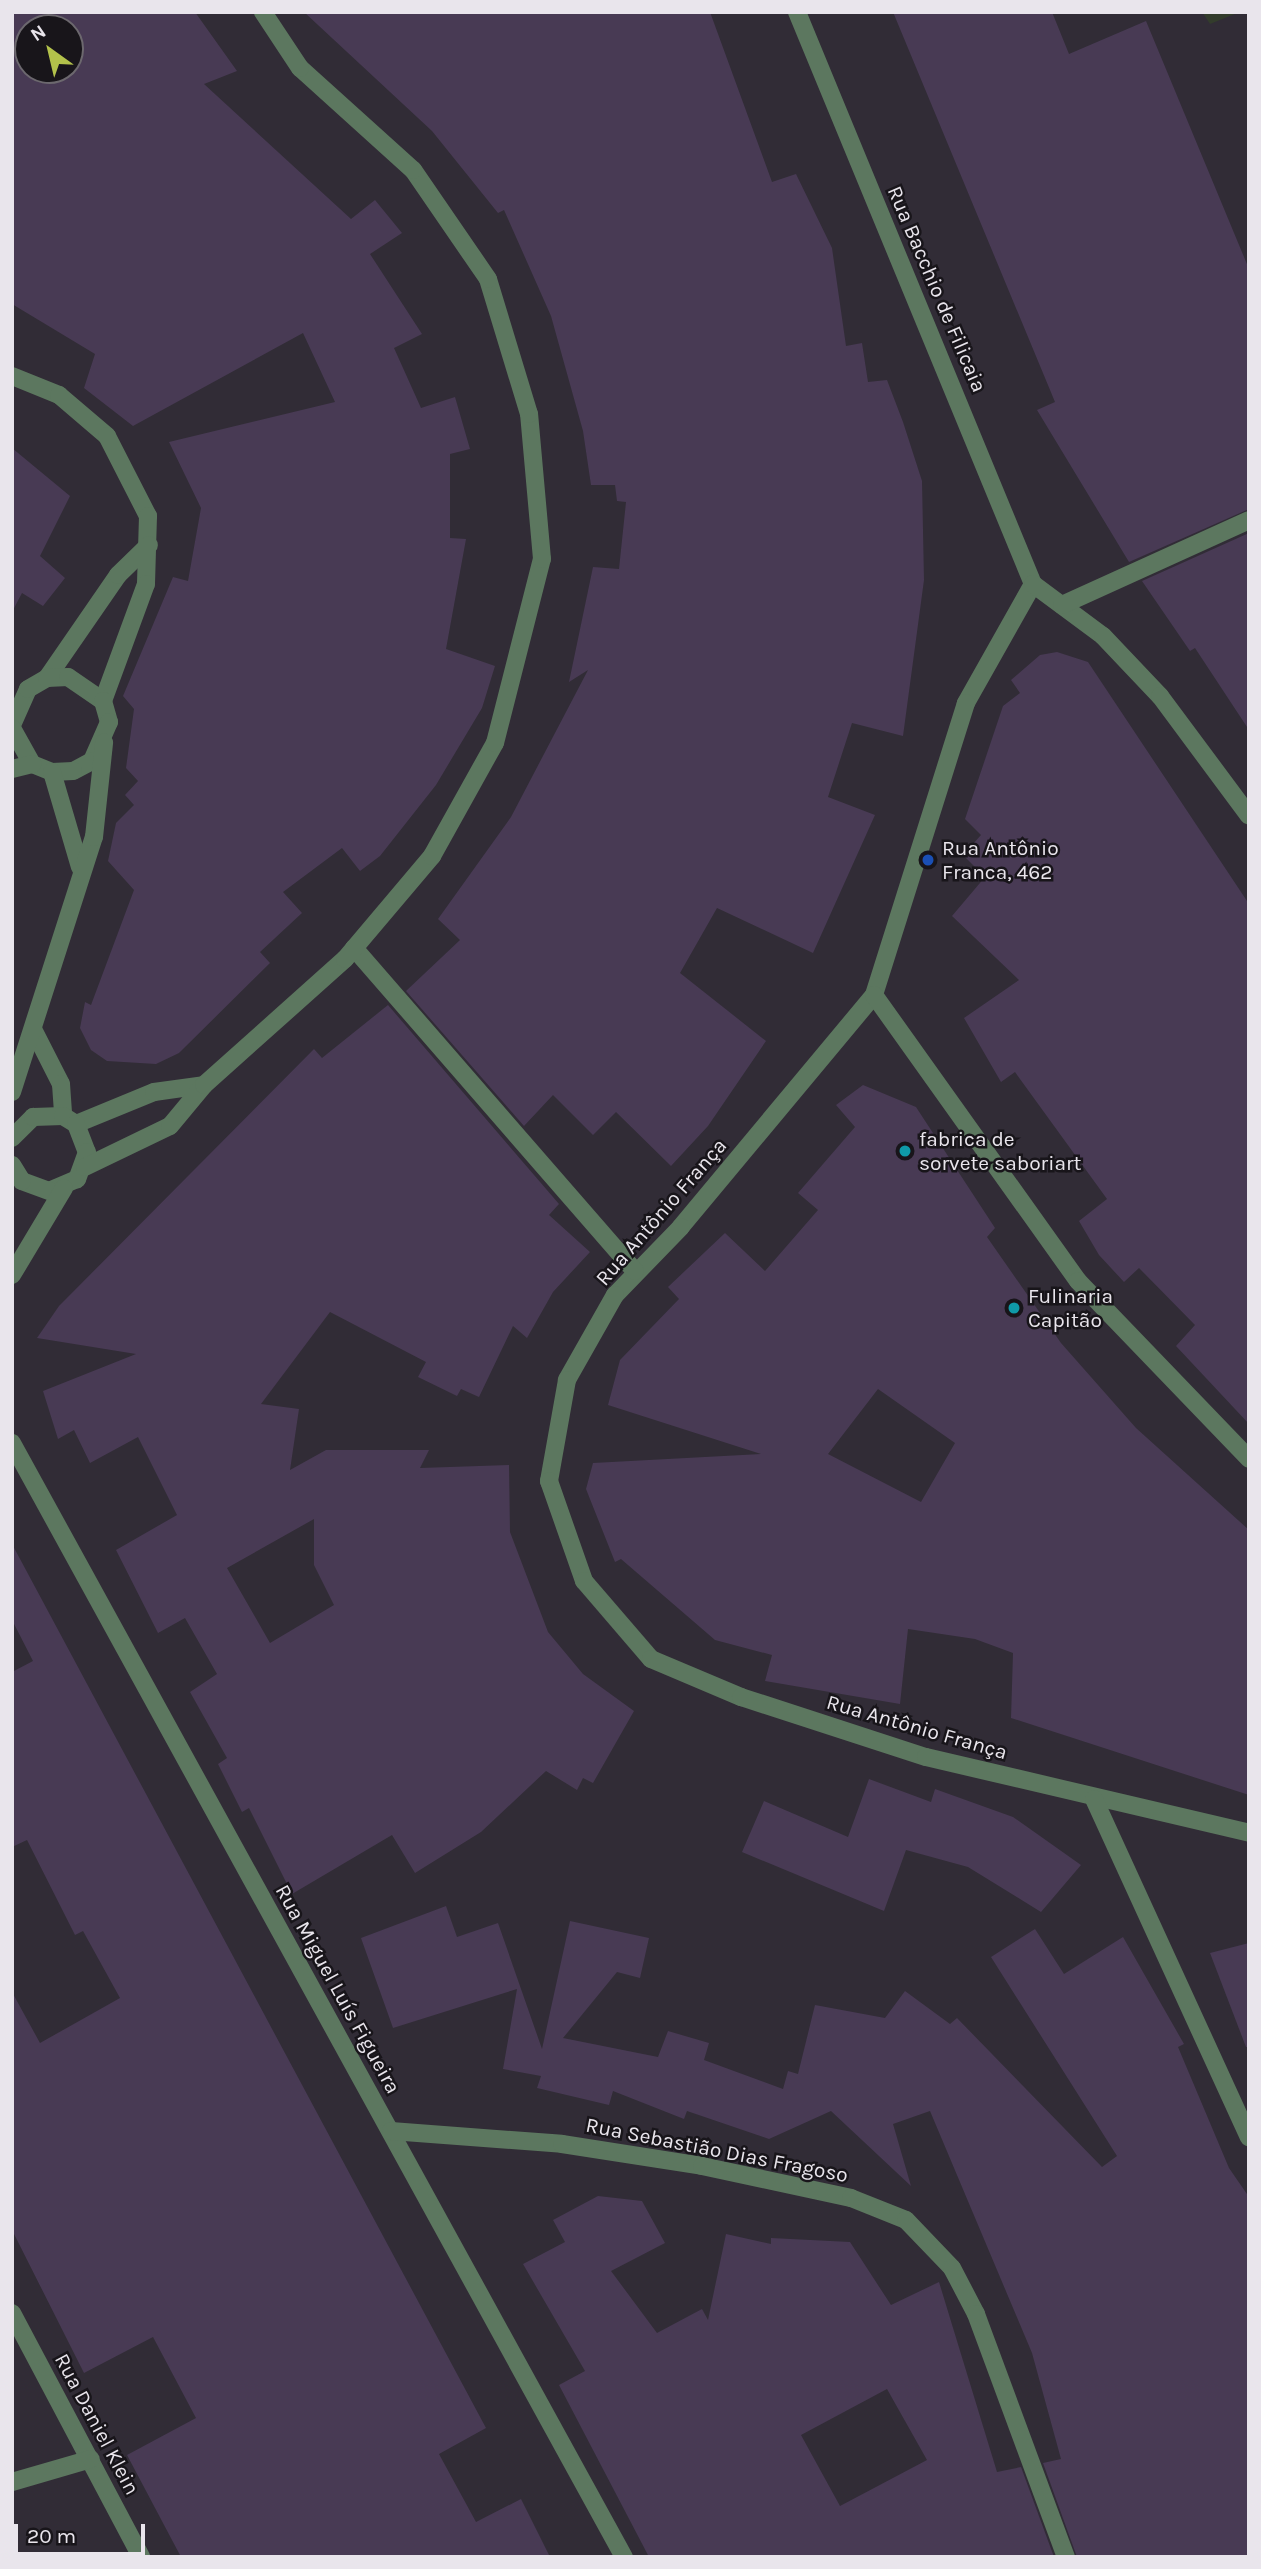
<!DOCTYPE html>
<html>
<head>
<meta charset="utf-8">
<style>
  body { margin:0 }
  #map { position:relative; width:1261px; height:2569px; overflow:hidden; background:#312c36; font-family:Karla,sans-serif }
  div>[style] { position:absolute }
  .green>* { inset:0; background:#333c2c }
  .building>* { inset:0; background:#483a54 }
  .minor>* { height:18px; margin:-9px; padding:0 9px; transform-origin:9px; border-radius:9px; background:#5c775f }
  .dots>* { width:19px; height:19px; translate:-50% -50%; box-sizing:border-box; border:4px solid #18151a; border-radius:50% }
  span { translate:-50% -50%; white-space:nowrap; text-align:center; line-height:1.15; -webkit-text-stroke:5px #18151a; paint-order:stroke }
  .street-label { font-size:21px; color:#e9e5ec }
  .poi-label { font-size:21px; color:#e9e5ec }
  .left { translate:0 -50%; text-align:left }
  .frame { position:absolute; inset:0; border:14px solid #e9e5ec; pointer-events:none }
  .north { position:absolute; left:14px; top:14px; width:70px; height:70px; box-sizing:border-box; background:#18151a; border:2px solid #6c686e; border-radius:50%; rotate:326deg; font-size:19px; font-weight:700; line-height:28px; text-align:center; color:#e9e5ec }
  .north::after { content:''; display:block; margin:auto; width:24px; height:32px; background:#b3c24b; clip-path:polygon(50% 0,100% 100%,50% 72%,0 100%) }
  .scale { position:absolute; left:14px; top:2524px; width:131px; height:32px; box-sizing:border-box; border:4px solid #e9e5ec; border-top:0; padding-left:9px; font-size:21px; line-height:24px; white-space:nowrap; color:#e9e5ec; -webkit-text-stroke:5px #18151a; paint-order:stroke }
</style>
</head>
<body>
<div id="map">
  <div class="green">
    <i style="clip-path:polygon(1202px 12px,1240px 12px,1210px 24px)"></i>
  </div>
  <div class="building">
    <i style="clip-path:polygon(evenodd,12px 12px,195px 12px,237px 71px,204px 84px,351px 219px,375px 200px,402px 233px,370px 254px,422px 334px,394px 348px,421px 408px,455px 397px,470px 449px,450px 454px,450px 538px,466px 539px,446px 649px,495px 666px,482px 708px,436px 785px,380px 856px,360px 871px,342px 848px,283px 892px,302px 913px,260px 952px,270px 963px,179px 1053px,156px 1064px,107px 1061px,91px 1050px,80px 1028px,85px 1002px,91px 1005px,134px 890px,108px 861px,116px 823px,134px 805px,125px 795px,138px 781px,126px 768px,134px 709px,123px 696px,173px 577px,188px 581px,201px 508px,169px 442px,335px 402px,303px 333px,133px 426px,84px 388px,95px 354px,12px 304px,12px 12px,28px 28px,70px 28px,70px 70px,28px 70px,28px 28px)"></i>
    <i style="clip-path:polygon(304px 12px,710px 12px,772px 182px,796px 174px,832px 248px,846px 346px,862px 343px,868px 382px,887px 380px,903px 422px,922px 481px,924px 580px,903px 736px,852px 723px,828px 797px,875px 815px,813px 953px,717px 908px,680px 973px,766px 1041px,708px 1126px,671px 1166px,616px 1112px,593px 1135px,553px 1095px,524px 1126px,406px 991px,460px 940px,438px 919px,511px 817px,588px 670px,569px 682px,593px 567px,619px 569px,626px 502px,617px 501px,615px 485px,591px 485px,583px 431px,551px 316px,504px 210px,498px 213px,432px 131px)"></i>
    <i style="clip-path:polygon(893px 12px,1052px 12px,1069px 54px,1146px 21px,1249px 269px,1249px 509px,1129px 562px,1037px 410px,1055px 402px)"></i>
    <i style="clip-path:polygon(12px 448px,70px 496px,40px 556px,65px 578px,43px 606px,22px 593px,12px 612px)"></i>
    <i style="clip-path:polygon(1249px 533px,1249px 730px,1195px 648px,1190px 651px,1142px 581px)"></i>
    <i style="clip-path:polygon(1057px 652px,1088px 662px,1249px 904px,1249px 1424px,1176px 1346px,1195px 1325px,1139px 1268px,1124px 1282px,1099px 1255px,1079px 1221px,1107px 1199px,1015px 1072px,1001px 1082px,964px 1018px,1019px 980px,952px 916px,985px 877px,963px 855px,981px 835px,965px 819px,1003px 706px,1020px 693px,1011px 680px,1040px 655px)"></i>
    <i style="clip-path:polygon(evenodd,388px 1005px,559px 1204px,549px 1215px,590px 1252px,553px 1292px,527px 1338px,513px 1326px,479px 1397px,461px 1389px,457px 1396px,418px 1377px,426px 1362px,330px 1312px,261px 1404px,299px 1409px,290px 1470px,326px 1450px,429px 1450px,420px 1468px,509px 1465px,510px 1532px,548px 1632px,583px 1674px,634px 1711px,593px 1783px,583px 1778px,577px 1790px,546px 1771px,481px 1832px,415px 1873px,392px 1835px,292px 1894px,249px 1808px,242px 1812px,218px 1764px,227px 1758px,190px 1692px,217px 1674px,185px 1618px,158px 1633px,116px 1550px,177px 1515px,138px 1437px,90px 1463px,74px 1430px,58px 1439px,43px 1391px,136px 1354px,37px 1338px,59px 1306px,314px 1049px,322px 1058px,388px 1005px,314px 1519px,314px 1565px,334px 1605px,270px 1643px,227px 1568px,314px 1519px)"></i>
    <i style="clip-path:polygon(evenodd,863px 1085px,916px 1107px,995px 1228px,987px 1237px,1061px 1343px,1136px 1428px,1249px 1530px,1249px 1795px,1011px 1718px,1013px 1653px,975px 1639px,908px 1629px,900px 1704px,765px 1681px,772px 1655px,715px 1640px,621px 1559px,615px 1562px,586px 1489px,593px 1463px,761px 1454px,608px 1405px,620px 1360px,679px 1299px,668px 1287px,725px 1233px,765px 1271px,818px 1210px,798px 1193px,855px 1127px,836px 1105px,863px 1085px,878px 1389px,955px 1443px,921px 1502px,828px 1454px,878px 1389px)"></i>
    <i style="clip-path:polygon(12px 1544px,486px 2428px,439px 2454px,476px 2522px,521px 2499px,550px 2557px,181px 2557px,127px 2455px,196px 2418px,153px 2337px,84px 2373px,12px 2230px,12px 1992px,40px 2043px,120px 1998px,83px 1931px,75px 1935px,27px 1840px,12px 1847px,12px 1672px,33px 1661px,12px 1620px)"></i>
    <i style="clip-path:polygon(869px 1779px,931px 1802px,935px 1789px,1013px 1817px,1081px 1865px,1041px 1912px,968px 1867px,906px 1850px,884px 1911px,742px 1852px,764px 1801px,848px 1837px)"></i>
    <i style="clip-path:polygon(446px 1906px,457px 1937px,498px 1923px,542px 2049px,570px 1921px,649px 1938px,640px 1978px,617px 1972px,563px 2038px,658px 2057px,668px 2031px,709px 2043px,704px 2060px,783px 2089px,788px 2071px,798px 2074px,815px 2005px,885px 2018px,905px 1991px,950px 2024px,957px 2018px,1102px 2167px,1117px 2156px,991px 1957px,1035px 1929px,1064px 1974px,1123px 1937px,1184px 2044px,1178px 2047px,1229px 2168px,1249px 2197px,1249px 2557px,1077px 2557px,1043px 2463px,1061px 2459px,1032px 2353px,930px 2111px,893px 2124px,911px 2186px,831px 2111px,769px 2139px,687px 2111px,684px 2119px,613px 2091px,609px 2105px,537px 2088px,541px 2076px,503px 2069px,517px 1989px,393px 2028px,361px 1938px)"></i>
    <i style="clip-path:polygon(1249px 1943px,1249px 2047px,1246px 2047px,1210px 1953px)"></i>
    <i style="clip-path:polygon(evenodd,598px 2196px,642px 2201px,665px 2243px,611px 2271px,657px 2333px,702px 2309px,708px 2320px,726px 2234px,771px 2244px,771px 2238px,850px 2242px,891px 2305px,939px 2282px,997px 2472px,1021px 2467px,1054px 2557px,649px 2557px,559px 2385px,585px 2371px,523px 2264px,565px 2242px,553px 2220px,598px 2196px,887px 2389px,927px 2460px,840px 2506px,801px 2435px,887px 2389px)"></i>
  </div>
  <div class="minor">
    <i style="left:797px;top:12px;width:619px;rotate:67.58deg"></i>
    <i style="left:12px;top:376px;width:51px;rotate:22deg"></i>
    <i style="left:59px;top:395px;width:63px;rotate:40.5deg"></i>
    <i style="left:107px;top:436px;width:90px;rotate:62.9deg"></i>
    <i style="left:148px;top:516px;width:68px;rotate:91.7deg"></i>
    <i style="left:146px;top:584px;width:125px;rotate:110.2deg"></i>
    <i style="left:1033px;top:584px;width:137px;rotate:119.4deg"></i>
    <i style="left:966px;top:703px;width:306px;rotate:107.5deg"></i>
    <i style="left:874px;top:995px;width:302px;rotate:129.8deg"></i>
    <i style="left:681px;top:1227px;width:95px;rotate:134.1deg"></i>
    <i style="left:615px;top:1295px;width:98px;rotate:119.5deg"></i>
    <i style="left:567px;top:1380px;width:103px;rotate:100.1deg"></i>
    <i style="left:549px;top:1481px;width:106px;rotate:70.7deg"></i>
    <i style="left:584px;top:1581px;width:103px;rotate:49.3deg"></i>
    <i style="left:651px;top:1659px;width:98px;rotate:22.9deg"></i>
    <i style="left:741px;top:1697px;width:194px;rotate:18deg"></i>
    <i style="left:926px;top:1757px;width:332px;rotate:13.2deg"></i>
    <i style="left:1033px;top:584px;width:87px;rotate:36.6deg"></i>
    <i style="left:1103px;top:636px;width:83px;rotate:46.5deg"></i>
    <i style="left:1160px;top:696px;width:149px;rotate:53.4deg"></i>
    <i style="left:1062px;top:605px;width:205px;rotate:-24.4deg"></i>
    <i style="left:47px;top:678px;width:125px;rotate:-55.4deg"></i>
    <i style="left:118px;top:575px;width:43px;rotate:-44.1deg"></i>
    <i style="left:12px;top:725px;width:39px;rotate:-66deg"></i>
    <i style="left:28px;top:689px;width:22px;rotate:-30deg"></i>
    <i style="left:47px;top:678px;width:21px;rotate:-3deg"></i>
    <i style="left:68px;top:677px;width:42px;rotate:34.4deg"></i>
    <i style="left:103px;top:701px;width:22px;rotate:74deg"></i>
    <i style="left:109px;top:722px;width:43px;rotate:113.6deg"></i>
    <i style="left:92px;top:761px;width:21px;rotate:152deg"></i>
    <i style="left:73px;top:771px;width:21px;rotate:177deg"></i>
    <i style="left:52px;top:772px;width:22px;rotate:-158deg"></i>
    <i style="left:32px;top:764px;width:41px;rotate:-119.1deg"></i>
    <i style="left:12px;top:769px;width:21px;rotate:-14deg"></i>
    <i style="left:52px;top:772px;width:99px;rotate:73.6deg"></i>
    <i style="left:354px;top:948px;width:428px;rotate:49deg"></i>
    <i style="left:874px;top:995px;width:351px;rotate:54.5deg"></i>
    <i style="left:1078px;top:1281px;width:247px;rotate:46.1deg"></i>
    <i style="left:34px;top:1031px;width:59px;rotate:63deg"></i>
    <i style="left:61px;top:1084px;width:32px;rotate:86deg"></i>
    <i style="left:12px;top:1092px;width:268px;rotate:-72.2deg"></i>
    <i style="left:94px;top:837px;width:95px;rotate:-83.9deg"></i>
    <i style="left:76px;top:1124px;width:84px;rotate:-22.3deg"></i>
    <i style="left:154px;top:1092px;width:50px;rotate:-8deg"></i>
    <i style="left:12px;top:1138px;width:30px;rotate:-45deg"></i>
    <i style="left:33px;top:1117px;width:30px;rotate:-2deg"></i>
    <i style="left:63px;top:1116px;width:15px;rotate:32deg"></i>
    <i style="left:76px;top:1124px;width:30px;rotate:69deg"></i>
    <i style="left:87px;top:1152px;width:29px;rotate:110deg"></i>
    <i style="left:77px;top:1179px;width:30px;rotate:157deg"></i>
    <i style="left:49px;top:1191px;width:29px;rotate:-160deg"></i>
    <i style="left:22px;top:1181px;width:19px;rotate:-122deg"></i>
    <i style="left:85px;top:1167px;width:94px;rotate:-25.8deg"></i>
    <i style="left:170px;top:1126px;width:53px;rotate:-50.3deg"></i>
    <i style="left:204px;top:1085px;width:189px;rotate:-41.8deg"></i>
    <i style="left:345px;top:959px;width:135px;rotate:-49.8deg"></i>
    <i style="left:432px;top:856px;width:129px;rotate:-60.9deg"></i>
    <i style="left:495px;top:743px;width:190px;rotate:-75.7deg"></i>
    <i style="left:542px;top:559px;width:146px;rotate:-95.1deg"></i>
    <i style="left:529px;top:414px;width:141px;rotate:-106.9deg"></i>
    <i style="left:488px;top:279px;width:132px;rotate:-124.5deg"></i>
    <i style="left:413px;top:170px;width:152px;rotate:-137.9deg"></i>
    <i style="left:300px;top:68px;width:67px;rotate:-123.5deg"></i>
    <i style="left:12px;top:1275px;width:101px;rotate:-59.1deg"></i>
    <i style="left:12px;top:1443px;width:1271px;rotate:61.22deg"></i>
    <i style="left:1094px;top:1799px;width:372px;rotate:65.4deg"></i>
    <i style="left:391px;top:2131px;width:171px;rotate:4.3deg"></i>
    <i style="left:562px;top:2144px;width:142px;rotate:8.9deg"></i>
    <i style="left:702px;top:2166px;width:152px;rotate:12.1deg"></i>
    <i style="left:851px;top:2198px;width:59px;rotate:21.8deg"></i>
    <i style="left:906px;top:2220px;width:66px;rotate:46.2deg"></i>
    <i style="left:952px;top:2268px;width:52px;rotate:62.4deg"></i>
    <i style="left:976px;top:2314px;width:259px;rotate:69.7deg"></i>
    <i style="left:12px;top:2313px;width:276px;rotate:62.1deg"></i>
    <i style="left:12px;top:2482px;width:82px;rotate:-16.2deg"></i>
  </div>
  <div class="dots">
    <i style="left:928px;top:860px;background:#1a4fb4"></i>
    <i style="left:905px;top:1151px;background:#0f9aa8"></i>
    <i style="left:1014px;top:1308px;background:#0f9aa8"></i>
  </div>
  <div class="street-label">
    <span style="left:937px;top:289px;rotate:67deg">Rua Bacchio de Filicaia</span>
    <span style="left:661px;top:1212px;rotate:-49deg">Rua Antônio França</span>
    <span style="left:917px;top:1727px;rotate:16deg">Rua Antônio França</span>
    <span style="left:338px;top:1989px;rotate:61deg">Rua Miguel Luís Figueira</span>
    <span style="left:717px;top:2150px;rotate:11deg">Rua Sebastião Dias Fragoso</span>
    <span style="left:97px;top:2424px;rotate:62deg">Rua Daniel Klein</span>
  </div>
  <div class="poi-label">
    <span class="left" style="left:942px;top:860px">Rua Antônio<br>Franca, 462</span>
    <span class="left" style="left:919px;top:1151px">fabrica de<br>sorvete saboriart</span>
    <span class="left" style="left:1028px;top:1308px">Fulinaria<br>Capitão</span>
  </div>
  <div class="frame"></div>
  <div class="north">N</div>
  <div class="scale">20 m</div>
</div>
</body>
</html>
